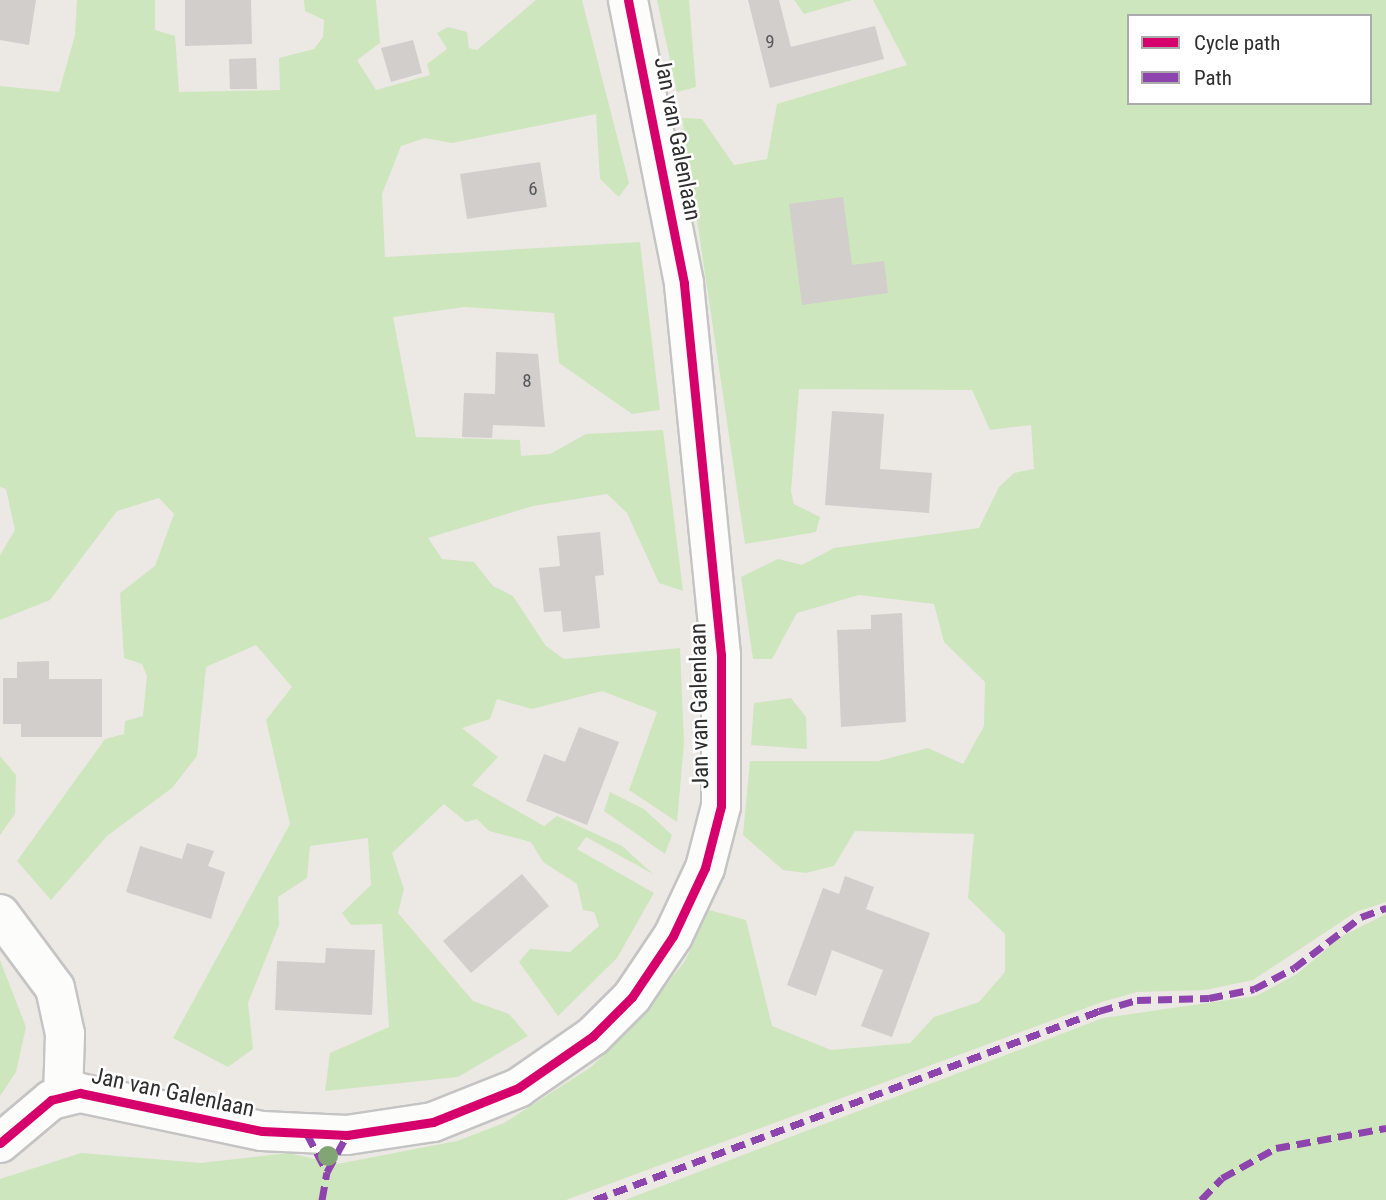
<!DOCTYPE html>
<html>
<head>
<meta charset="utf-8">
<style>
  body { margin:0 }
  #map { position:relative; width:1386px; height:1200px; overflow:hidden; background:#ece8e4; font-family:"Roboto Condensed",sans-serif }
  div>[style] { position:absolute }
  .green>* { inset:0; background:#cee6be }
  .building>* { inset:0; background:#d1cecb }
  .roads { filter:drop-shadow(2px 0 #c5c4c5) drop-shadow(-2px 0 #c5c4c5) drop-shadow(0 2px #c5c4c5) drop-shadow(0 -2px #c5c4c5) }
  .street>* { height:38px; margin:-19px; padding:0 19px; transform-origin:19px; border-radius:19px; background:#fcfcfb }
  .quiet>* { height:7px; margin-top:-3.5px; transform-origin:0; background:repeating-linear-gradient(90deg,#8e44ad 0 14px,transparent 0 21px) }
  .cycleway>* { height:9px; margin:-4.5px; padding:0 4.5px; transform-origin:4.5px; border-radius:4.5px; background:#d6006c }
  .trees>* { width:20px; height:20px; margin:-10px; border-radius:50%; background:#82a575 }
  span { translate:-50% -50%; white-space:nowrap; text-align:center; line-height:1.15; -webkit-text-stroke:5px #fff; paint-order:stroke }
  .number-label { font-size:19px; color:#585857 }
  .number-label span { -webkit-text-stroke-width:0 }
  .street-label { font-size:23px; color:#2e2e2e }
  .legend { position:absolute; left:1127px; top:14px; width:245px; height:91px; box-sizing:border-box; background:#fff; border:2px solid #ababab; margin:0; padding:9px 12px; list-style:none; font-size:21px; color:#2e2e2e }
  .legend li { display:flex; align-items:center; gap:14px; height:35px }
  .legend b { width:35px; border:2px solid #ababab }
</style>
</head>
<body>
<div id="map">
  <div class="green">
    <i style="clip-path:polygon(77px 0,155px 0,155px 30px,175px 36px,179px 92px,280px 90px,279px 58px,314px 49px,323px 37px,324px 20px,305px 11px,304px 0,376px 0,380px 43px,357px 60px,376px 90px,430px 75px,427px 64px,447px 49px,437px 33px,448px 27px,467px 32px,469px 48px,477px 50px,536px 0,582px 0,629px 183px,619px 197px,600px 179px,596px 114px,452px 143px,425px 138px,401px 146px,382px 194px,385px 257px,640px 242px,660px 410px,632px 414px,559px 363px,554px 313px,464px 307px,393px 317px,416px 437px,520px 440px,521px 456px,550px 454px,586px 434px,663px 430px,683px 591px,659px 583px,627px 513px,607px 494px,533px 506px,428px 538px,442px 559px,474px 562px,493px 586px,513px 596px,546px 646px,564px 659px,680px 648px,684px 743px,677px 822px,629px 790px,657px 712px,602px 691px,532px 709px,497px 699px,490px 719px,462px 728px,498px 757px,472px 785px,544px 826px,557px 816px,622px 846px,653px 874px,586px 837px,577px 849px,654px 893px,617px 958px,558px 1016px,519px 962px,530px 949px,570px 952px,599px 926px,594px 912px,583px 910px,577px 884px,543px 862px,531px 842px,489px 831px,477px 819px,466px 822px,444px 804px,392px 853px,404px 889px,398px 913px,473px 1001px,509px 1014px,528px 1036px,458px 1077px,325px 1091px,330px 1053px,389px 1027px,382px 924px,351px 925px,342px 913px,371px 885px,368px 838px,310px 846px,307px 878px,278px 897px,279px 925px,248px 1003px,253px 1049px,228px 1067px,173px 1038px,290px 824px,266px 720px,292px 687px,256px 645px,206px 667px,197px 756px,172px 788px,107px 836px,51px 900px,17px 861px,105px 739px,124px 734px,125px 721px,143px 716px,147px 676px,142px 664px,124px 658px,120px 593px,155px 566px,174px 514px,159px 498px,117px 511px,50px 600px,0 620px,0 555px,15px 530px,6px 489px,0 487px,0 86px,59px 92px,75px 35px)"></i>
    <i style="clip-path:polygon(657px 0,689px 0,696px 87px,677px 92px)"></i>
    <i style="clip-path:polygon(794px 0,852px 0,804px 14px)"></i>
    <i style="clip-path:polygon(evenodd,873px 0,1386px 0,1386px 902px,1356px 912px,1253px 980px,1205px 990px,1137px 992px,1102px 1002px,566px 1200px,0 1200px,0 1179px,81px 1153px,201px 1163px,288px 1153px,337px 1164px,457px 1141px,504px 1123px,591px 1067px,630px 1030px,685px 961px,709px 910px,746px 920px,772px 1026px,831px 1050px,910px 1043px,934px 1017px,979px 1002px,1005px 972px,1005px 934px,968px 898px,974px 834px,855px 831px,834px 866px,806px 873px,783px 870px,743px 835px,750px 761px,878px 761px,928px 748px,963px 764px,984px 726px,985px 682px,944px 642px,934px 604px,859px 595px,797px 613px,772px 659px,753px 659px,741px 577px,778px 559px,802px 565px,834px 548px,979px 528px,999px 487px,1014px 473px,1034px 469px,1031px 425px,990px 430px,972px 390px,799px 389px,791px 491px,794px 504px,820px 517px,816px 532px,745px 544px,682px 118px,702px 119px,734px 165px,767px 159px,777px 104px,907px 65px,873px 0,1129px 16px,1370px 16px,1370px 103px,1129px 103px,1129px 16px)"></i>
    <i style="clip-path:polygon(791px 698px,806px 717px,807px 749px,751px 745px,754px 703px)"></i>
    <i style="clip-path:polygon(0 756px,16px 775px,15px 814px,0 835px)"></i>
    <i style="clip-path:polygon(610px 792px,644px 809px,672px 835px,665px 854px,604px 811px)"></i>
    <i style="clip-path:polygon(1386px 914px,1386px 1200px,625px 1200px,1103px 1018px,1256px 996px,1297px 974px,1342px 936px)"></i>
    <i style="clip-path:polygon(0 960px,26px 1027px,16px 1072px,0 1096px)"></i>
  </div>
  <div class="building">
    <i style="clip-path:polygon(0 0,36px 0,29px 45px,0 40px)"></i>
    <i style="clip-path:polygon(185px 0,251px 0,252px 44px,185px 46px)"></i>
    <i style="clip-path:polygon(748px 0,779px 0,791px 47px,875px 26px,884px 59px,770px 88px)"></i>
    <i style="clip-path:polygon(413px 40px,422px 73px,391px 82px,381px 48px)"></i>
    <i style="clip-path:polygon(256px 58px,257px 89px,230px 89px,229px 59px)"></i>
    <i style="clip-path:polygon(540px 162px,547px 207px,467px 219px,460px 174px)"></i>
    <i style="clip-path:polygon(843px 197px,852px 265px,884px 261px,888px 293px,802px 305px,789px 204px)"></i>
    <i style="clip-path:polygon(496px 352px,538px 354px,545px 427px,493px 425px,492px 438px,462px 437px,464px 393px,495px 394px)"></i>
    <i style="clip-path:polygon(832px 411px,884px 414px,880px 469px,932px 473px,929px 513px,825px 505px)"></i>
    <i style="clip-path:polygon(600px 532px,604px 575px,595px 576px,600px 628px,563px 632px,561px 611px,544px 612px,539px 568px,560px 566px,557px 536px)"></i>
    <i style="clip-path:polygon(902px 613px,906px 722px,841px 727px,837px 630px,871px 629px,871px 615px)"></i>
    <i style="clip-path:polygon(49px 661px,49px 679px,102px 679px,102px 737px,21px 737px,21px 724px,3px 724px,3px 678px,17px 678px,17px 662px)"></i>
    <i style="clip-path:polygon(579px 727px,619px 742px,587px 825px,526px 801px,544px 754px,565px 762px)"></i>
    <i style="clip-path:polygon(187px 843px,214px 851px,208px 866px,225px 872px,211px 919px,126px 892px,140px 846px,182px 859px)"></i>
    <i style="clip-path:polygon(522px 874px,549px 906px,471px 973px,443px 941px)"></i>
    <i style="clip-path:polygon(845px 876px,874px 887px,866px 909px,930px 933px,892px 1037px,861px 1026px,883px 970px,832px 950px,816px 996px,787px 985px,823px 888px,839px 894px)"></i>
    <i style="clip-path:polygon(326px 948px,375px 950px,372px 1015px,275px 1010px,277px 961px,325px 963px)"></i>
  </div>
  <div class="roads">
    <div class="street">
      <i style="left:0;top:914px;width:92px;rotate:53.4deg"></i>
      <i style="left:55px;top:988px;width:47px;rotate:77.7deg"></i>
      <i style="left:65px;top:1034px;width:62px;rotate:91.8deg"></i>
      <i style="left:0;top:1143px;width:67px;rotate:-40.1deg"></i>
      <i style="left:51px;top:1100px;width:30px;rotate:-14deg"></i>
      <i style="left:80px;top:1093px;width:186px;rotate:11.8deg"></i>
      <i style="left:262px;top:1131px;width:85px;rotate:2.7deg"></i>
      <i style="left:347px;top:1135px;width:87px;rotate:-8.6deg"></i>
      <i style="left:433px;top:1122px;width:92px;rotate:-21.8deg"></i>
      <i style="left:518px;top:1088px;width:91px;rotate:-34.7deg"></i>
      <i style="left:593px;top:1036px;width:55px;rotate:-45deg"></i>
      <i style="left:632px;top:997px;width:73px;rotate:-56.1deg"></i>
      <i style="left:673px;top:936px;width:75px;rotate:-64.8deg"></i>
      <i style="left:705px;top:868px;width:64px;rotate:-75.5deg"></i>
      <i style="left:721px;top:806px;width:151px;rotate:-90deg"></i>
      <i style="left:721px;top:655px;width:374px;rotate:-95.7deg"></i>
      <i style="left:684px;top:283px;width:288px;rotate:-101.2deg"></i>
    </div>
  </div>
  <div class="quiet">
    <i style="left:307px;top:1134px;width:43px;rotate:62.2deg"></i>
    <i style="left:322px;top:1200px;width:28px;rotate:-80deg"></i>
    <i style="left:327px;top:1172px;width:42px;rotate:-61.6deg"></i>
    <i style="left:594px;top:1200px;width:539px;rotate:-20.52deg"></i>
    <i style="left:1099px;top:1011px;width:40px;rotate:-16deg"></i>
    <i style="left:1137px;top:1000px;width:72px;rotate:-1.6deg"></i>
    <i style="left:1209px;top:998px;width:46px;rotate:-11.3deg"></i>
    <i style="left:1254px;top:989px;width:45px;rotate:-27.7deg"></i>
    <i style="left:1294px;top:968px;width:84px;rotate:-37.3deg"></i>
    <i style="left:1361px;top:917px;width:27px;rotate:-20deg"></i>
    <i style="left:1201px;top:1200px;width:30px;rotate:-46deg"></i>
    <i style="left:1222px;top:1178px;width:62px;rotate:-29.1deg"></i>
    <i style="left:1276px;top:1148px;width:112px;rotate:-10.3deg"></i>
  </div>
  <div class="cycleway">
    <i style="left:0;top:1143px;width:67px;rotate:-40.1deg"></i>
    <i style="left:51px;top:1100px;width:30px;rotate:-14deg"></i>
    <i style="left:80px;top:1093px;width:186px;rotate:11.8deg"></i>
    <i style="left:262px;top:1131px;width:85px;rotate:2.7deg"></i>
    <i style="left:347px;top:1135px;width:87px;rotate:-8.6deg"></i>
    <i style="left:433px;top:1122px;width:92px;rotate:-21.8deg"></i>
    <i style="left:518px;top:1088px;width:91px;rotate:-34.7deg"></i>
    <i style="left:593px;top:1036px;width:55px;rotate:-45deg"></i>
    <i style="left:632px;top:997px;width:73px;rotate:-56.1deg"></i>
    <i style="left:673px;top:936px;width:75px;rotate:-64.8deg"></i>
    <i style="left:705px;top:868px;width:64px;rotate:-75.5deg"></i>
    <i style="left:721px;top:806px;width:151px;rotate:-90deg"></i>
    <i style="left:721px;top:655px;width:374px;rotate:-95.7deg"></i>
    <i style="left:684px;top:283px;width:288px;rotate:-101.2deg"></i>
  </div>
  <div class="trees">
    <i style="left:328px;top:1156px"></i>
  </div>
  <div class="number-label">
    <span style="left:770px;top:42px">9</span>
    <span style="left:533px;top:189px">6</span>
    <span style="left:527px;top:381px">8</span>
  </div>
  <div class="street-label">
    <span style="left:677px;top:139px;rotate:79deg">Jan van Galenlaan</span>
    <span style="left:700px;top:706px;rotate:-91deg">Jan van Galenlaan</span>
    <span style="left:173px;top:1093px;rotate:12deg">Jan van Galenlaan</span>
  </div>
  <ul class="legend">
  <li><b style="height:9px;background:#d6006c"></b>Cycle path</li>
  <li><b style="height:9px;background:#8e44ad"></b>Path</li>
  </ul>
</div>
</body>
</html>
